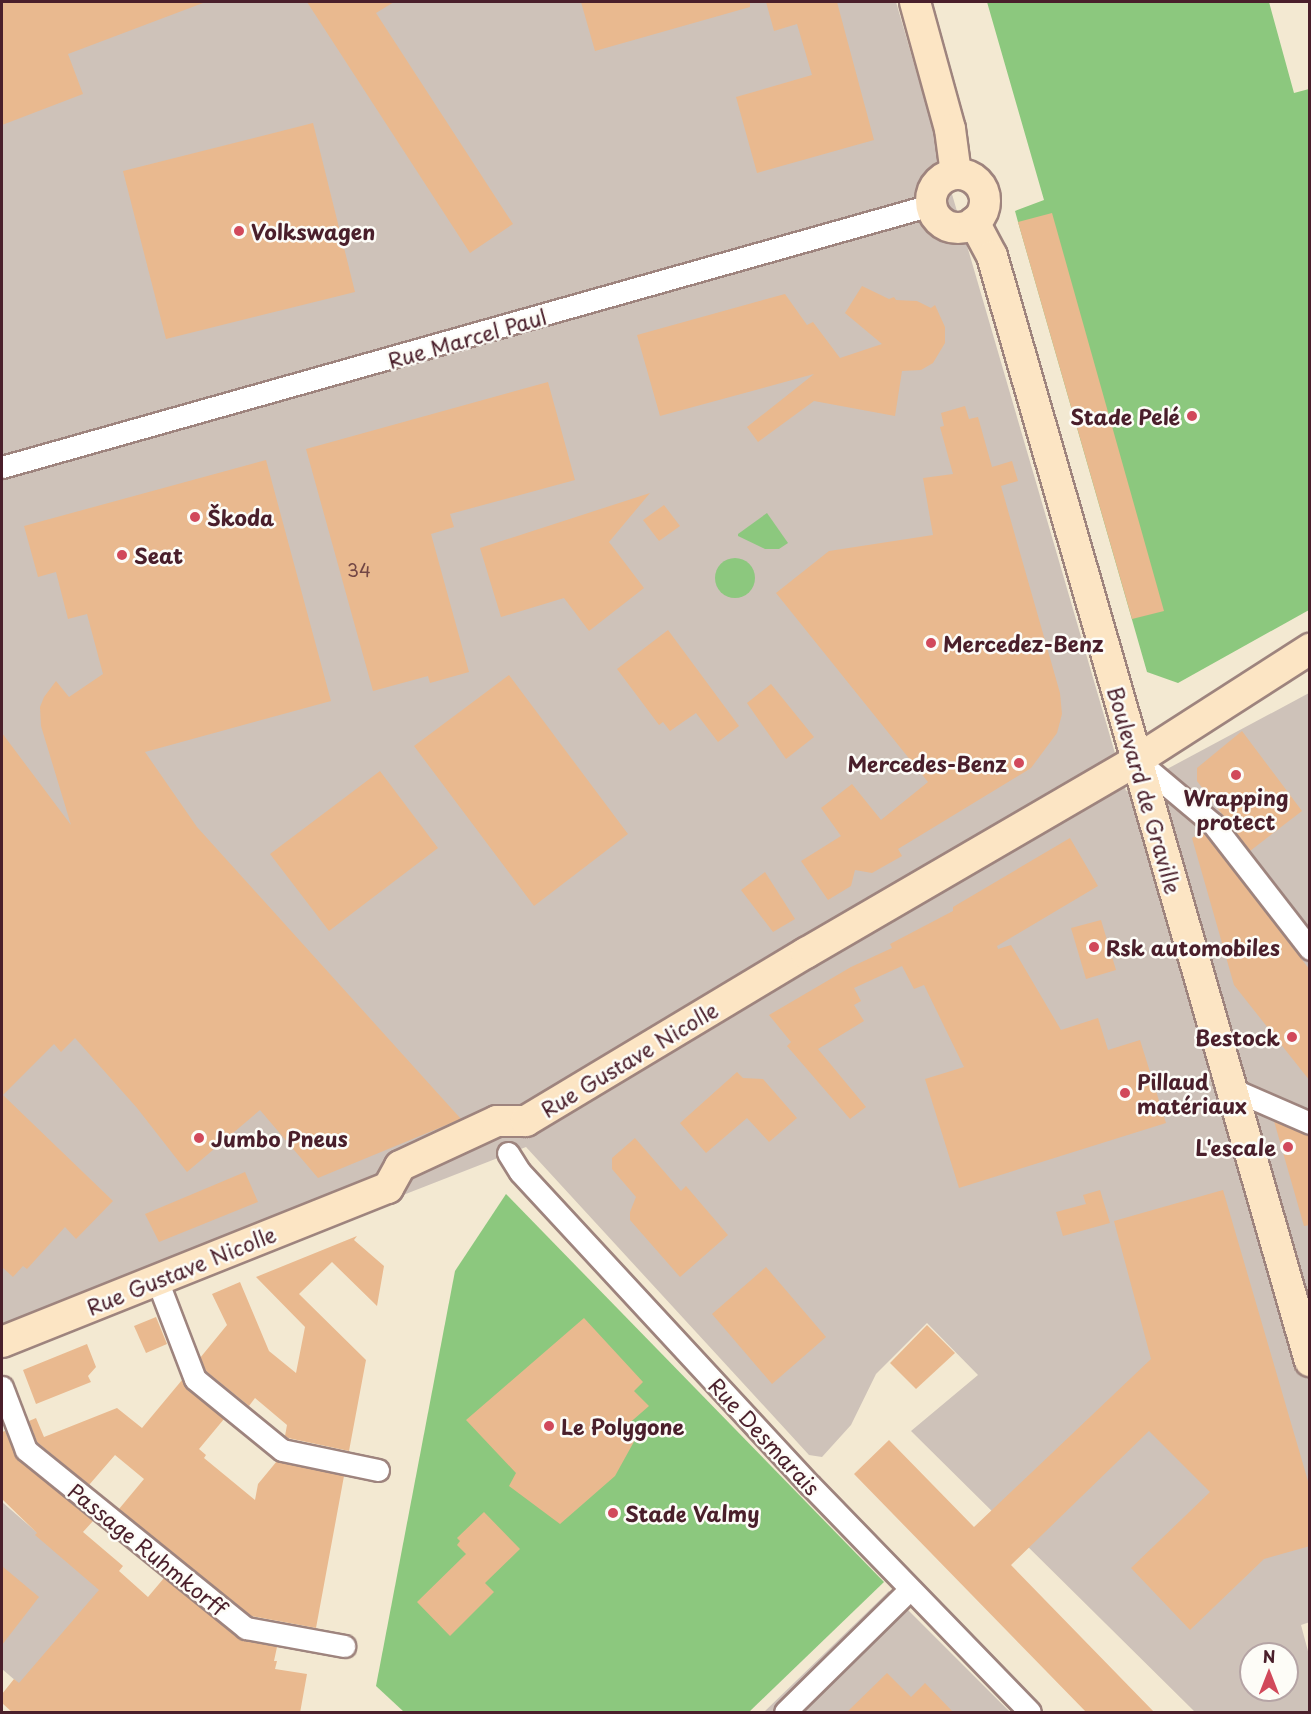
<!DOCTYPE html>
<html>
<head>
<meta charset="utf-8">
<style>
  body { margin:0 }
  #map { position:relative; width:1311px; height:1714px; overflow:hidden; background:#f3e9d2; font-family:"Playpen Sans",sans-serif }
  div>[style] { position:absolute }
  .industrial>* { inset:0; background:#cec2b9 }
  .green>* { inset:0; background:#8cc87e }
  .round { border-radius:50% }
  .building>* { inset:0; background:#e9b98f }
  .roads { filter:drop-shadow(2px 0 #9e847e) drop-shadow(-2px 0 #9e847e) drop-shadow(0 2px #9e847e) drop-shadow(0 -2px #9e847e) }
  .street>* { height:21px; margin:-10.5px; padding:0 10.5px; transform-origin:10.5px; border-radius:10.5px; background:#fff }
  .secondary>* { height:30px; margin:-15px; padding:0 15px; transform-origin:15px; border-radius:15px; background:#fce5c4 }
  .secondary>.ring { margin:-15px; padding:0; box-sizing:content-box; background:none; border:30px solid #fce5c4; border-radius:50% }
  .dots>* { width:16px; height:16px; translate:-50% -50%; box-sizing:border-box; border:3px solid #fdfcf7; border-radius:50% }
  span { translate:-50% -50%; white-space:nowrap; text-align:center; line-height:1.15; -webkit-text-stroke:5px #fdfcf7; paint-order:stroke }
  .number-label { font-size:18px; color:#724644 }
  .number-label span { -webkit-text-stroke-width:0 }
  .poi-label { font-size:21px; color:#4a1f2b; font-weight:700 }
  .left { translate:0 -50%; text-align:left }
  .right { translate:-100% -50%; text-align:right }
  .street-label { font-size:21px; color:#4a1f2b }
  .frame { position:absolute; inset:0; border:3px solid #4a1f2b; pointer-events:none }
  .north { position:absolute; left:1239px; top:1642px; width:60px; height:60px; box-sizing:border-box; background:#fdfcf7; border:2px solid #b5a4a5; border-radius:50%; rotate:0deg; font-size:16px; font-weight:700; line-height:24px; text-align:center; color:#4a1f2b }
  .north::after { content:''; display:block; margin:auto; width:21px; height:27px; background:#d1495b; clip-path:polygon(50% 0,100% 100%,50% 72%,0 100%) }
</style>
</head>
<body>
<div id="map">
  <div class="industrial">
    <i style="clip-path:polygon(evenodd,2px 2px,896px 2px,1126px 791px,1309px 693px,1310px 1622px,1301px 1625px,1309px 1655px,1309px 1712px,1195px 1712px,911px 1431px,978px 1375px,927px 1323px,876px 1374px,851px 1425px,822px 1457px,809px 1455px,526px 1147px,288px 1240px,2px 1360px,2px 2px,1251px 1654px,1287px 1654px,1287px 1690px,1251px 1690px,1251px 1654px)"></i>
    <i style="clip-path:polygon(2px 1502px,243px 1712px,52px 1712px,2px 1669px)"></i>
    <i style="clip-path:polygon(889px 1591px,1010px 1712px,764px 1712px)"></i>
  </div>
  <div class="green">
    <i style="clip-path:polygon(987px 2px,1269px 2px,1294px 93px,1309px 89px,1309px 610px,1178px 683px,1147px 672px,1018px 222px,1015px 211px,1044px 200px)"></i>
    <i style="clip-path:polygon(767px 513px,788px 543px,779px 549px,765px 549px,738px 536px,738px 534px)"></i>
    <i class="round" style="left:715px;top:558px;width:40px;height:40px"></i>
    <i style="clip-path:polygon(506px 1194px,884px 1582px,749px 1712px,404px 1712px,376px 1686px,455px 1271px)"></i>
  </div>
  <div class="building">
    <i style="clip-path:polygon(2px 2px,203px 2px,203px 3px,68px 54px,83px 94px,2px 125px)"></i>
    <i style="clip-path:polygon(307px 2px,394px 2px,376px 13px,513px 224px,470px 253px)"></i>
    <i style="clip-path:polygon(581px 2px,750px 2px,750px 7px,595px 51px)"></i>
    <i style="clip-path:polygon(766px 2px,837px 2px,874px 140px,757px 173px,736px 97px,812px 75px,797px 24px,774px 31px)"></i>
    <i style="clip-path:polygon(313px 123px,355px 292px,166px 339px,123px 171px)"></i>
    <i style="clip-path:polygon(1052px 213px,1164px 611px,1132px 619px,1018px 222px)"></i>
    <i style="clip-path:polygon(862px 286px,889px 299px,894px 297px,896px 300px,917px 301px,931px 308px,935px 305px,945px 327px,945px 343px,933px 363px,921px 370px,902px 371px,895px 416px,814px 401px,758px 442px,747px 427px,814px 374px,660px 416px,637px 335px,785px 294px,807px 325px,813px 322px,840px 358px,882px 344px,845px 313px)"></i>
    <i style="clip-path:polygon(548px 382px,575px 480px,450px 514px,454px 527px,431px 534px,469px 672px,430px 683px,428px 676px,373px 691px,306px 449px)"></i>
    <i style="clip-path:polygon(965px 406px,969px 419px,978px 417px,992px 467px,1012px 461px,1018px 481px,1001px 486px,1060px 693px,1062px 714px,1057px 733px,1031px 768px,898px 849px,902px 856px,872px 873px,855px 870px,851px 886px,828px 900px,801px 861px,841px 836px,821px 808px,852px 784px,881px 820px,928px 782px,776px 593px,829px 551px,933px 535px,923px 478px,953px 474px,940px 427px,944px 426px,941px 413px)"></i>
    <i style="clip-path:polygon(266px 460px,331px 701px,145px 752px,197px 827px,461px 1119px,318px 1178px,260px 1110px,187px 1172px,137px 1108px,75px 1038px,61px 1052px,54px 1044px,3px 1095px,113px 1201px,76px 1239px,65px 1227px,27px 1269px,23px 1266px,13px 1277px,2px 1267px,2px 733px,71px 825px,41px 726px,40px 707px,44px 697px,56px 681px,69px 697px,103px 674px,87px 614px,68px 619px,56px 572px,38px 577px,24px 526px)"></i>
    <i style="clip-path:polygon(650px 493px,609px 542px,644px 588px,589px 631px,564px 598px,501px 617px,480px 548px)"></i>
    <i style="clip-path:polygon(664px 505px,680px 526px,659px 541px,643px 520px)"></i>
    <i style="clip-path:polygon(668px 630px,739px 726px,718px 742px,696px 713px,670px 731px,663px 722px,659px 725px,617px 669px)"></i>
    <i style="clip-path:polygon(509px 675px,628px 834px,534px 906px,414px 746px)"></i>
    <i style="clip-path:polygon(771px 684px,814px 737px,786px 759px,747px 703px)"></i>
    <i style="clip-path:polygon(1242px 731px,1302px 811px,1250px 851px,1197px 781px,1197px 768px)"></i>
    <i style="clip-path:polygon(380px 771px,438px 848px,329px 931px,270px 854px)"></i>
    <i style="clip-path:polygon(1203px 832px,1310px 970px,1310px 1081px,1234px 985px,1192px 838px)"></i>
    <i style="clip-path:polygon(1070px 838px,1098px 886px,997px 946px,998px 949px,1011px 945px,1061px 1030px,1098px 1018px,1108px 1050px,1140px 1040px,1166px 1123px,959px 1188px,925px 1079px,964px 1067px,924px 985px,914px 989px,902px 966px,854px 988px,861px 1001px,854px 1005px,864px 1021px,818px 1049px,866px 1107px,850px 1119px,787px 1046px,791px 1042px,769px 1015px,851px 967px,892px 948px,890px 944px,953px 911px,953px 907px)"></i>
    <i style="clip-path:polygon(765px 872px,795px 919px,773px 932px,741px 890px)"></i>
    <i style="clip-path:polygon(1101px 920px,1116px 970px,1086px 979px,1071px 928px)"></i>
    <i style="clip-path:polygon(737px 1072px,743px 1078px,763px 1079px,797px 1118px,769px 1142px,747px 1118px,706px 1153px,680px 1123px)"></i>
    <i style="clip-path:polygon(1274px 1121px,1310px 1135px,1310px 1225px,1304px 1226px)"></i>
    <i style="clip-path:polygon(635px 1138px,681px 1191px,686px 1186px,728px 1235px,680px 1277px,630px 1220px,630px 1212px,636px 1197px,612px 1169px,612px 1158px)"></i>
    <i style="clip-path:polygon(245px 1172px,258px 1202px,159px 1242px,145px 1214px)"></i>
    <i style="clip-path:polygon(1100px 1190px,1110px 1223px,1063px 1236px,1056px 1212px,1086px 1204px,1083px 1195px)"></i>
    <i style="clip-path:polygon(1223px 1190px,1310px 1488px,1310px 1546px,1264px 1559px,1190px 1630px,1131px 1568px,1210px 1492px,1149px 1431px,1011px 1565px,1155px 1713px,1087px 1713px,854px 1474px,889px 1440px,974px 1527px,1151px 1359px,1114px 1221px)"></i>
    <i style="clip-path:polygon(357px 1236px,354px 1240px,384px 1266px,377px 1306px,332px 1262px,299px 1294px,366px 1360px,349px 1451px,288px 1438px,285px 1436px,287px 1425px,255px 1398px,249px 1406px,206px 1371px,200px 1358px,227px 1325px,212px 1294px,240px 1282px,269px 1351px,296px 1373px,305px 1327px,256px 1277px)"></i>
    <i style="clip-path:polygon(766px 1267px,826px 1337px,772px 1384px,712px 1314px)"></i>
    <i style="clip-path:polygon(156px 1317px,167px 1344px,146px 1353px,134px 1326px)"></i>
    <i style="clip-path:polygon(584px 1318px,643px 1382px,634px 1391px,649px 1406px,626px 1426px,636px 1438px,615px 1476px,560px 1524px,509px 1486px,516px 1473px,466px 1420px)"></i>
    <i style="clip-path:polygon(927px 1325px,955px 1353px,916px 1389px,890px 1363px)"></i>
    <i style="clip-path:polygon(87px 1344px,96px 1367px,88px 1376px,91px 1382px,36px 1404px,23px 1370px)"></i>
    <i style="clip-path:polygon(182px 1380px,187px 1389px,224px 1419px,199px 1449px,206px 1455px,204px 1458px,255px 1500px,258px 1484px,277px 1461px,344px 1476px,316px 1628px,251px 1616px,119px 1509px,144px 1479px,115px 1455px,89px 1485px,37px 1442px,29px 1421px,36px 1418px,44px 1437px,117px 1408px,142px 1428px)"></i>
    <i style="clip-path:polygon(5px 1431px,18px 1459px,93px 1521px,83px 1532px,123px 1566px,119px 1571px,148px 1597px,164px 1578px,238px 1638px,277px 1647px,274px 1661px,277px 1661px,275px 1669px,307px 1674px,300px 1713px,13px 1713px,2px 1703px,2px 1694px,14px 1679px,19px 1683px,99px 1590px,35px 1535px,37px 1533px,2px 1499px,2px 1432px)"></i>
    <i style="clip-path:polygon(484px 1512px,520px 1549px,485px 1583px,494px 1592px,450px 1636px,417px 1602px,466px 1554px,457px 1545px,460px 1541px,457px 1538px)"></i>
    <i style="clip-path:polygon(2px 1566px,39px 1597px,2px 1645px)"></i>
    <i style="clip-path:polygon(887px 1673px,911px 1697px,925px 1683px,954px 1713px,846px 1713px)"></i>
  </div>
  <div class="roads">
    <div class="street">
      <i style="left:2px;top:467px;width:965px;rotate:-15.75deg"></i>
      <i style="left:1137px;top:760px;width:99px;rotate:40.1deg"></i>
      <i style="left:1213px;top:824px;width:158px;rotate:52.2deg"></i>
      <i style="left:1232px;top:1089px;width:85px;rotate:23.6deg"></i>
      <i style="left:508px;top:1153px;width:22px;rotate:58deg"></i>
      <i style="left:520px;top:1172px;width:427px;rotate:47.2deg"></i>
      <i style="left:810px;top:1485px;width:316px;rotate:45.9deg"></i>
      <i style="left:157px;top:1280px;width:106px;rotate:69deg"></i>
      <i style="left:195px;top:1379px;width:112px;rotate:39.2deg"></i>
      <i style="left:282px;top:1450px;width:98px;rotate:11.8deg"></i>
      <i style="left:2px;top:1387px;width:67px;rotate:69.1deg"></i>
      <i style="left:26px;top:1450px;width:283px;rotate:39deg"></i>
      <i style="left:246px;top:1628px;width:100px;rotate:10.4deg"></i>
      <i style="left:785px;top:1712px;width:175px;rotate:-44.5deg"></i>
    </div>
    <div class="secondary">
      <i style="left:915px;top:2px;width:132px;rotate:74.6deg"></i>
      <i style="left:950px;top:129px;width:45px;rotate:82.4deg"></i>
      <i class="ring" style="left:931px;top:174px;width:24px;height:24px"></i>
      <i style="left:974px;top:222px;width:38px;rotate:62deg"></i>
      <i style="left:992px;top:256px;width:1150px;rotate:73.95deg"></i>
      <i style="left:2px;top:1342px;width:416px;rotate:-21.8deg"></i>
      <i style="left:388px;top:1188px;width:25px;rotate:-61deg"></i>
      <i style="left:400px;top:1166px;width:107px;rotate:-24.9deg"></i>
      <i style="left:497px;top:1121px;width:29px"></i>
      <i style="left:526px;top:1121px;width:327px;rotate:-31deg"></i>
      <i style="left:806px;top:953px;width:383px;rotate:-30.2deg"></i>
      <i style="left:1137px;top:760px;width:206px;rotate:-32.7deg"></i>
    </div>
  </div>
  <div class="dots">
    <i style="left:239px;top:231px;background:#d1495b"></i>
    <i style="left:1192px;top:416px;background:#d1495b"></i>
    <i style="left:195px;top:517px;background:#d1495b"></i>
    <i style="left:122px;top:555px;background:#d1495b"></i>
    <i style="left:931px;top:643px;background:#d1495b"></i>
    <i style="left:1019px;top:763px;background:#d1495b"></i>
    <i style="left:1236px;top:775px;background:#d1495b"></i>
    <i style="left:1094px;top:947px;background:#d1495b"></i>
    <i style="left:1292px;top:1037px;background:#d1495b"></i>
    <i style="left:1125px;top:1093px;background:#d1495b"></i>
    <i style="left:199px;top:1138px;background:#d1495b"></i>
    <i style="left:1288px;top:1147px;background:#d1495b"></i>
    <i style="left:549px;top:1426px;background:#d1495b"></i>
    <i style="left:613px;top:1513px;background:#d1495b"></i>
  </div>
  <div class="number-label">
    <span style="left:359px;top:570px">34</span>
  </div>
  <div class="poi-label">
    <span class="left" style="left:251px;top:231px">Volkswagen</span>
    <span class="right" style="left:1180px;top:416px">Stade Pelé</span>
    <span class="left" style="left:207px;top:517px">Škoda</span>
    <span class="left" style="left:134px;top:555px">Seat</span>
    <span class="left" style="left:943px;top:643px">Mercedez-Benz</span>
    <span class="right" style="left:1007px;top:763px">Mercedes-Benz</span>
    <span style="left:1236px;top:809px">Wrapping<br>protect</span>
    <span class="left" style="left:1106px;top:947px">Rsk automobiles</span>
    <span class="right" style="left:1280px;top:1037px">Bestock</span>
    <span class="left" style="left:1137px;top:1093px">Pillaud<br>matériaux</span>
    <span class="left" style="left:211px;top:1138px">Jumbo Pneus</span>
    <span class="right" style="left:1276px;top:1147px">L'escale</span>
    <span class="left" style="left:561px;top:1426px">Le Polygone</span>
    <span class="left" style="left:625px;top:1513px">Stade Valmy</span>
  </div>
  <div class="street-label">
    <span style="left:467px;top:338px;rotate:-16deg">Rue Marcel Paul</span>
    <span style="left:1145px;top:790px;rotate:74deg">Boulevard de Graville</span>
    <span style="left:629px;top:1059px;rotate:-31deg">Rue Gustave Nicolle</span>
    <span style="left:181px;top:1270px;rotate:-22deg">Rue Gustave Nicolle</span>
    <span style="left:765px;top:1436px;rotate:47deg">Rue Desmarais</span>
    <span style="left:148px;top:1549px;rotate:39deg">Passage Ruhmkorff</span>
  </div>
  <div class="frame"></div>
  <div class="north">N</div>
</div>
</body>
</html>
